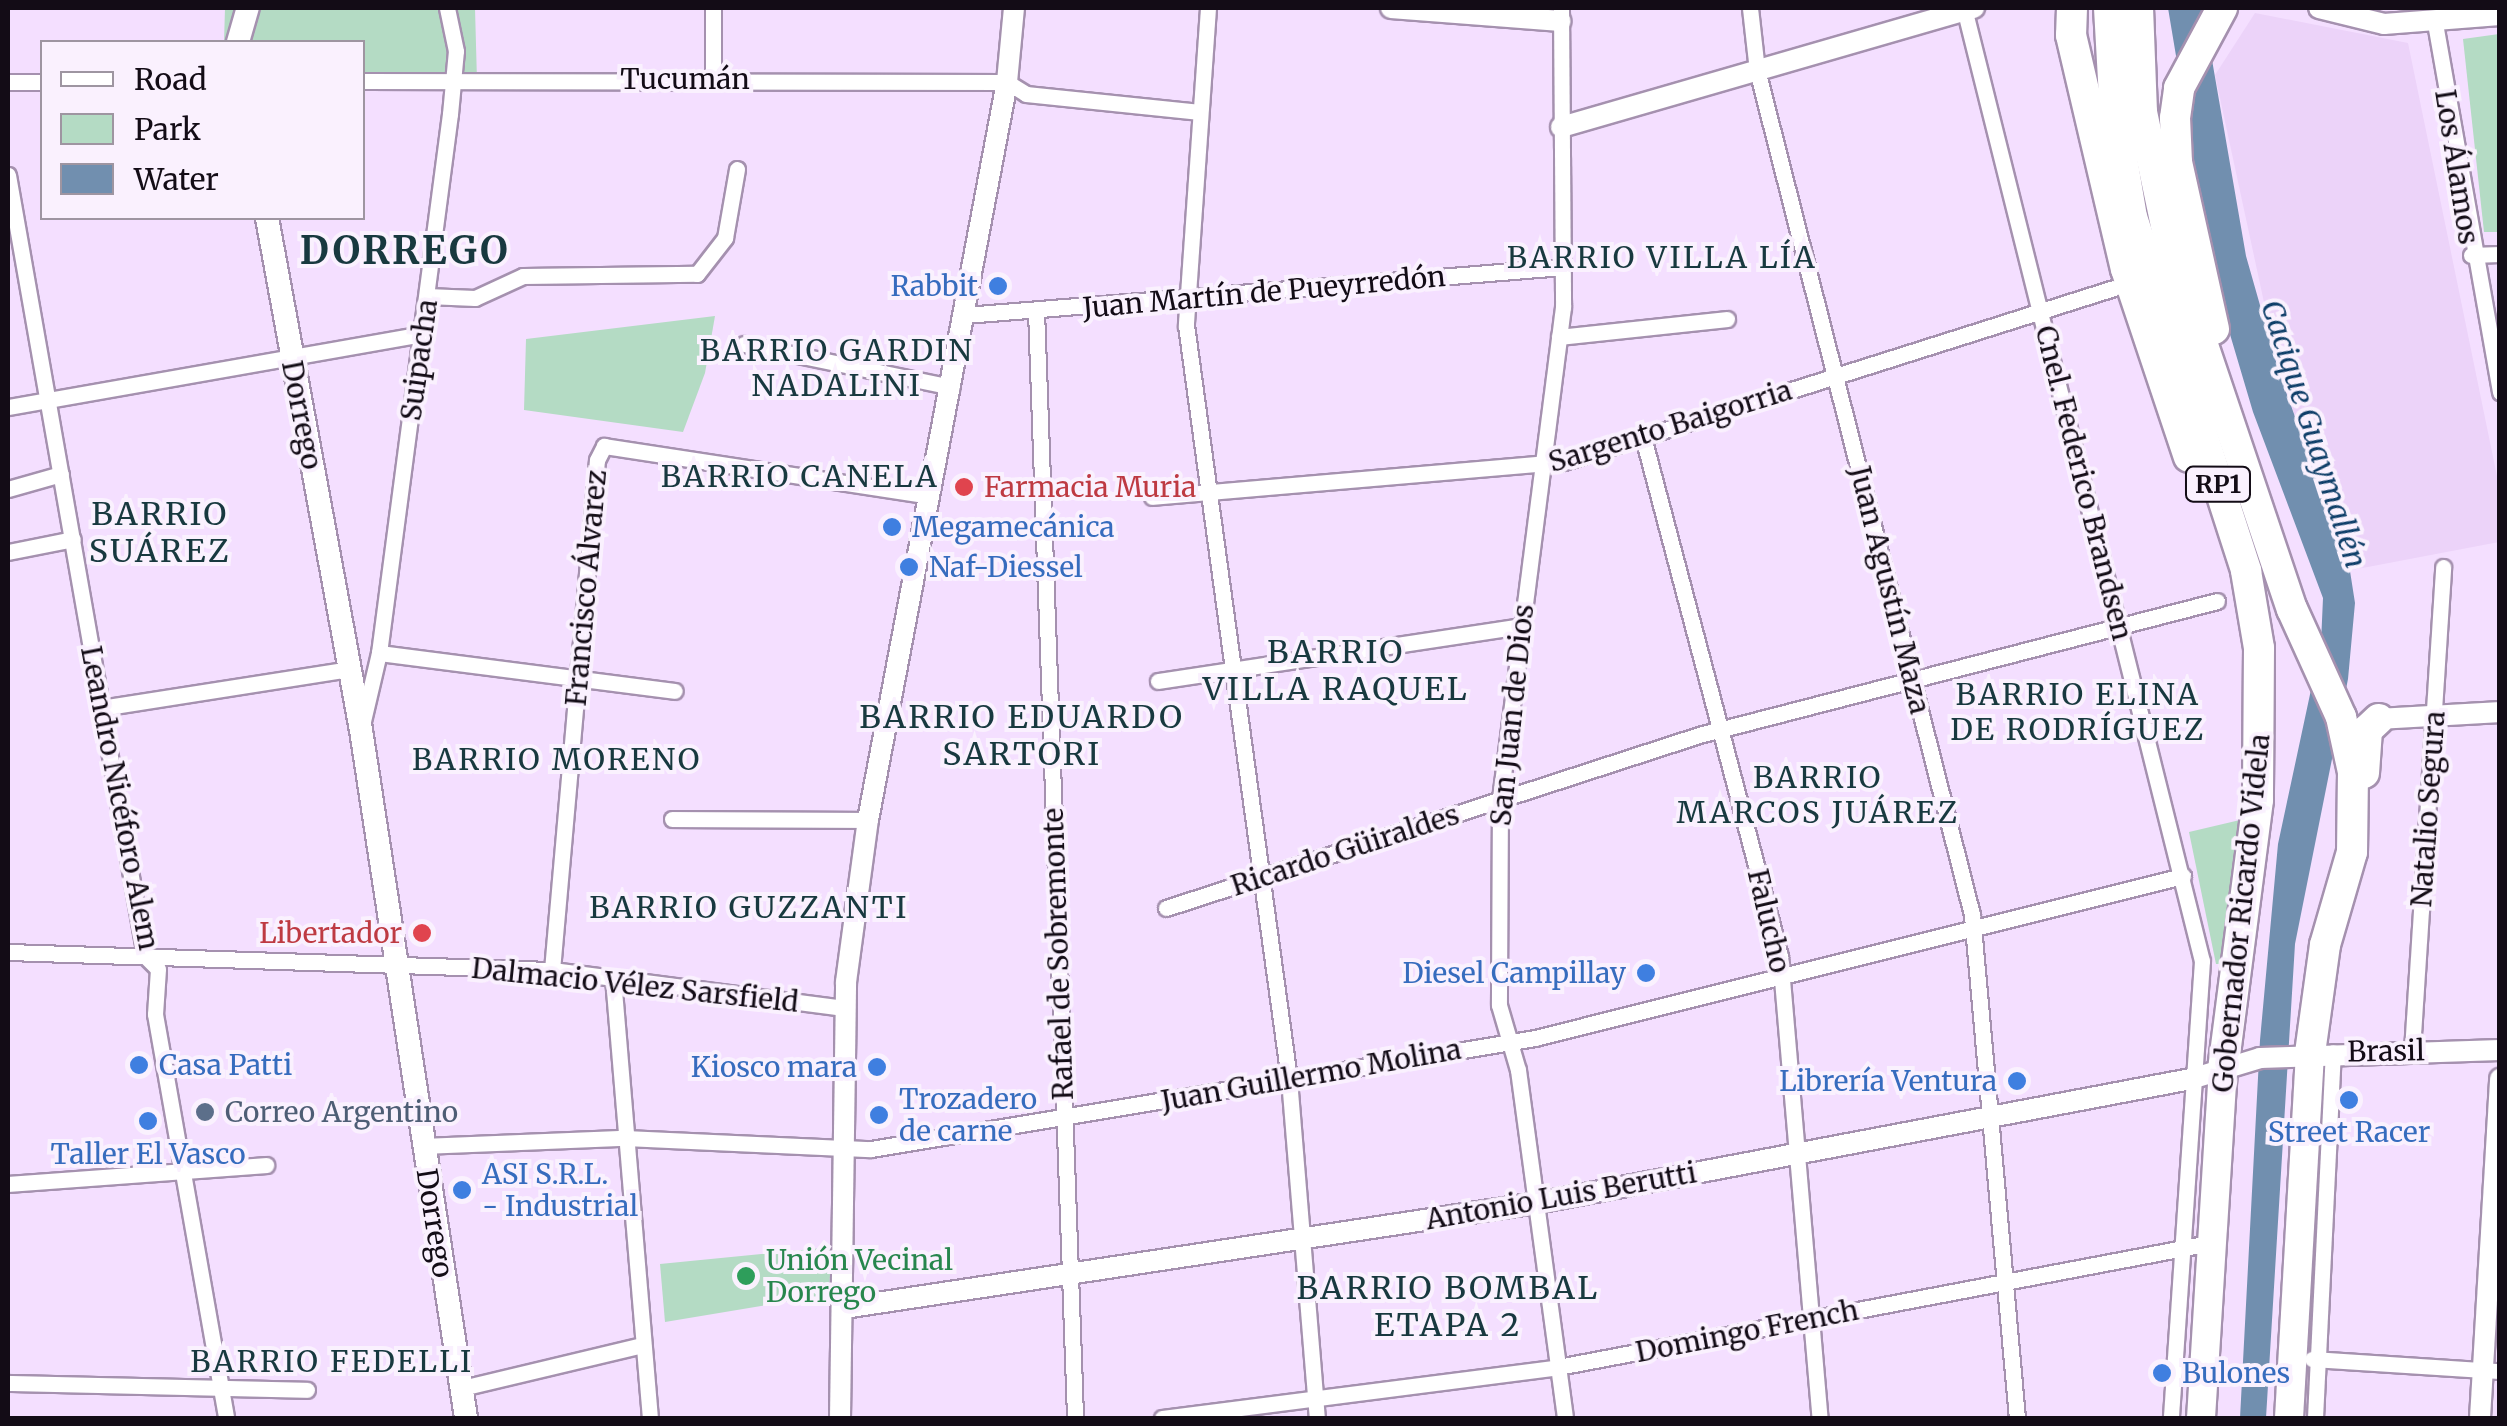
<!DOCTYPE html>
<html>
<head>
<meta charset="utf-8">
<style>
  body { margin:0 }
  #map { position:relative; width:2507px; height:1426px; overflow:hidden; background:#f4dfff; font-family:Merriweather,serif }
  div>[style] { position:absolute }
  .built>* { inset:0; background:#ecd3f9 }
  .green>* { inset:0; background:#b4dbc4 }
  .water>* { inset:0; background:#718faf }
  .roads { filter:drop-shadow(2px 0 #a591af) drop-shadow(-2px 0 #a591af) drop-shadow(0 2px #a591af) drop-shadow(0 -2px #a591af) }
  .minor>* { height:15px; margin:-7.5px; padding:0 7.5px; transform-origin:7.5px; border-radius:7.5px; background:#fff }
  .tertiary>* { height:20px; margin:-10px; padding:0 10px; transform-origin:10px; border-radius:10px; background:#fff }
  .secondary>* { height:22px; margin:-11px; padding:0 11px; transform-origin:11px; border-radius:11px; background:#fff }
  .trunk>* { height:28px; margin:-14px; padding:0 14px; transform-origin:14px; border-radius:14px; background:#fff }
  .motorway>* { height:30px; margin:-15px; padding:0 15px; transform-origin:15px; border-radius:15px; background:#fff }
  .dots>* { width:28px; height:28px; translate:-50% -50%; box-sizing:border-box; border:5px solid #faf1fe; border-radius:50% }
  span { translate:-50% -50%; white-space:nowrap; text-align:center; line-height:1.15; -webkit-text-stroke:8px #faf1fe; paint-order:stroke }
  .shield-label span { padding:2px 8px; background:#faf1fe; border:2px solid; border-radius:8px; -webkit-text-stroke-width:0 }
  .shield-label { font-size:25px; color:#130c16; font-weight:700 }
  .street-label { font-size:28px; color:#130c16 }
  .shop-label { font-size:28px; color:#366cbe }
  .right { translate:-100% -50%; text-align:right }
  .left { translate:0 -50%; text-align:left }
  .health-label { font-size:28px; color:#be3a42 }
  .service-label { font-size:28px; color:#4e5e75 }
  .leisure-label { font-size:28px; color:#27864d }
  .neighbourhood-label { font-size:30px; color:#18393f; letter-spacing:2.5px }
  .water-label { font-size:30px; color:#0f3f69; font-style:italic }
  .quarter-label { font-size:32px; color:#18393f; letter-spacing:2.5px }
  .district-label { font-size:38px; color:#18393f; font-weight:700; letter-spacing:2.5px }
  .frame { position:absolute; inset:0; border:10px solid #130c16; pointer-events:none }
  .legend { position:absolute; left:40px; top:40px; width:325px; height:180px; box-sizing:border-box; background:#faf1fe; border:2px solid #9e95a1; margin:0; padding:12px 18px; list-style:none; font-size:30px; color:#130c16 }
  .legend li { display:flex; align-items:center; gap:20px; height:50px }
  .legend b { width:50px; border:2px solid #9e95a1 }
</style>
</head>
<body>
<div id="map">
  <div class="built">
    <i style="clip-path:polygon(2255px 13px,2408px 43px,2499px 486px,2499px 542px,2352px 570px,2279px 372px,2215px 75px)"></i>
  </div>
  <div class="green">
    <i style="clip-path:polygon(225px 8px,475px 8px,477px 81px,363px 81px,362px 42px,224px 42px)"></i>
    <i style="clip-path:polygon(2499px 34px,2499px 232px,2484px 232px,2463px 39px)"></i>
    <i style="clip-path:polygon(715px 316px,705px 373px,683px 432px,524px 410px,526px 339px)"></i>
    <i style="clip-path:polygon(2240px 820px,2220px 964px,2216px 964px,2189px 832px)"></i>
    <i style="clip-path:polygon(832px 1247px,829px 1289px,821px 1296px,665px 1322px,660px 1264px)"></i>
  </div>
  <div class="water">
    <i style="clip-path:polygon(2168px 8px,2203px 8px,2246px 256px,2279px 372px,2350px 571px,2355px 603px,2348px 679px,2295px 944px,2266px 1418px,2240px 1418px,2260px 1040px,2278px 844px,2321px 643px,2323px 598px,2253px 412px,2213px 277px)"></i>
  </div>
  <div class="roads">
    <div class="minor">
      <i style="left:713px;top:8px;width:71px;rotate:90deg"></i>
      <i style="left:1208px;top:8px;width:318px;rotate:94deg"></i>
      <i style="left:1186px;top:325px;width:761px;rotate:82.22deg"></i>
      <i style="left:1289px;top:1079px;width:340px;rotate:85.3deg"></i>
      <i style="left:1561px;top:8px;width:299px;rotate:89.6deg"></i>
      <i style="left:1563px;top:307px;width:497px;rotate:97.3deg"></i>
      <i style="left:1500px;top:800px;width:205px;rotate:90.3deg"></i>
      <i style="left:1499px;top:1005px;width:68px;rotate:73.7deg"></i>
      <i style="left:1518px;top:1070px;width:351px;rotate:82.3deg"></i>
      <i style="left:1750px;top:8px;width:62px;rotate:83.6deg"></i>
      <i style="left:1757px;top:70px;width:872px;rotate:75.72deg"></i>
      <i style="left:1972px;top:915px;width:505px;rotate:84.89deg"></i>
      <i style="left:1964px;top:8px;width:982px;rotate:75.98deg"></i>
      <i style="left:2202px;top:961px;width:458px;rotate:93.9deg"></i>
      <i style="left:2435px;top:23px;width:375px;rotate:80deg"></i>
      <i style="left:362px;top:81px;width:645px;rotate:0.09deg"></i>
      <i style="left:1007px;top:82px;width:22px;rotate:32deg"></i>
      <i style="left:1026px;top:94px;width:175px;rotate:5.9deg"></i>
      <i style="left:8px;top:82px;width:34px"></i>
      <i style="left:8px;top:175px;width:793px;rotate:80.05deg"></i>
      <i style="left:145px;top:956px;width:18px;rotate:45deg"></i>
      <i style="left:158px;top:969px;width:45px;rotate:93.8deg"></i>
      <i style="left:155px;top:1014px;width:410px;rotate:80deg"></i>
      <i style="left:2471px;top:255px;width:29px;rotate:-2deg"></i>
      <i style="left:427px;top:296px;width:48px;rotate:2.4deg"></i>
      <i style="left:475px;top:298px;width:53px;rotate:-24.6deg"></i>
      <i style="left:523px;top:276px;width:174px;rotate:-0.7deg"></i>
      <i style="left:697px;top:274px;width:46px;rotate:-52.1deg"></i>
      <i style="left:725px;top:238px;width:70px;rotate:-80.1deg"></i>
      <i style="left:1036px;top:310px;width:1109px;rotate:87.98deg"></i>
      <i style="left:965px;top:315px;width:600px;rotate:-4.59deg"></i>
      <i style="left:1559px;top:337px;width:169px;rotate:-6.1deg"></i>
      <i style="left:744px;top:344px;width:212px;rotate:11.7deg"></i>
      <i style="left:8px;top:407px;width:420px;rotate:-10deg"></i>
      <i style="left:1643px;top:437px;width:537px;rotate:75.21deg"></i>
      <i style="left:1780px;top:956px;width:464px;rotate:85.1deg"></i>
      <i style="left:8px;top:489px;width:55px;rotate:-15.8deg"></i>
      <i style="left:1152px;top:497px;width:413px;rotate:-4.9deg"></i>
      <i style="left:1564px;top:462px;width:577px;rotate:-17.56deg"></i>
      <i style="left:8px;top:552px;width:66px;rotate:-11.3deg"></i>
      <i style="left:379px;top:653px;width:298px;rotate:7.3deg"></i>
      <i style="left:1158px;top:681px;width:366px;rotate:-8.6deg"></i>
      <i style="left:101px;top:708px;width:251px;rotate:-8.9deg"></i>
      <i style="left:363px;top:721px;width:70px;rotate:-76.8deg"></i>
      <i style="left:379px;top:653px;width:544px;rotate:-82.5deg"></i>
      <i style="left:450px;top:114px;width:63px;rotate:-84.6deg"></i>
      <i style="left:456px;top:51px;width:44px;rotate:-101.8deg"></i>
      <i style="left:672px;top:819px;width:196px;rotate:0.3deg"></i>
      <i style="left:1166px;top:908px;width:560px;rotate:-17.98deg"></i>
      <i style="left:1699px;top:735px;width:535px;rotate:-14.5deg"></i>
      <i style="left:8px;top:952px;width:544px;rotate:1.9deg"></i>
      <i style="left:552px;top:970px;width:293px;rotate:7.4deg"></i>
      <i style="left:552px;top:970px;width:512px;rotate:-84.96deg"></i>
      <i style="left:597px;top:460px;width:16px;rotate:-63deg"></i>
      <i style="left:604px;top:446px;width:330px;rotate:8.7deg"></i>
      <i style="left:613px;top:978px;width:442px;rotate:85.2deg"></i>
      <i style="left:2412px;top:1050px;width:484px;rotate:-86.3deg"></i>
      <i style="left:422px;top:1146px;width:203px;rotate:-2.3deg"></i>
      <i style="left:625px;top:1138px;width:246px;rotate:2.6deg"></i>
      <i style="left:871px;top:1149px;width:673px;rotate:-9.49deg"></i>
      <i style="left:1535px;top:1038px;width:668px;rotate:-14.04deg"></i>
      <i style="left:8px;top:1184px;width:259px;rotate:-4.2deg"></i>
      <i style="left:2312px;top:1359px;width:188px;rotate:3.7deg"></i>
      <i style="left:8px;top:1383px;width:299px;rotate:1.3deg"></i>
      <i style="left:462px;top:1388px;width:186px;rotate:-13.4deg"></i>
      <i style="left:1162px;top:1418px;width:399px;rotate:-7.3deg"></i>
      <i style="left:1558px;top:1367px;width:664px;rotate:-10.77deg"></i>
      <i style="left:2315px;top:1418px;width:366px;rotate:-87.2deg"></i>
    </div>
    <div class="tertiary">
      <i style="left:1391px;top:8px;width:170px;rotate:4.4deg"></i>
      <i style="left:2319px;top:8px;width:67px;rotate:13.8deg"></i>
      <i style="left:2384px;top:24px;width:116px;rotate:-4.4deg"></i>
      <i style="left:1561px;top:127px;width:430px;rotate:-16.1deg"></i>
      <i style="left:2379px;top:719px;width:121px;rotate:-3.3deg"></i>
      <i style="left:844px;top:1308px;width:701px;rotate:-8.62deg"></i>
      <i style="left:1537px;top:1203px;width:666px;rotate:-10.74deg"></i>
      <i style="left:2191px;top:1079px;width:72px;rotate:-16.9deg"></i>
      <i style="left:2260px;top:1058px;width:240px;rotate:-1.9deg"></i>
      <i style="left:840px;top:1418px;width:436px;rotate:-89.2deg"></i>
      <i style="left:846px;top:982px;width:163px;rotate:-82.3deg"></i>
      <i style="left:868px;top:820px;width:751px;rotate:-79.33deg"></i>
      <i style="left:1007px;top:82px;width:74px;rotate:-84.6deg"></i>
      <i style="left:2480px;top:1418px;width:340px;rotate:-86.6deg"></i>
    </div>
    <div class="secondary">
      <i style="left:238px;top:42px;width:35px;rotate:-74deg"></i>
      <i style="left:267px;top:218px;width:521px;rotate:79.6deg"></i>
      <i style="left:361px;top:730px;width:696px;rotate:81.32deg"></i>
    </div>
    <div class="trunk">
      <i style="left:2201px;top:1418px;width:350px;rotate:-86.4deg"></i>
      <i style="left:2289px;top:1418px;width:366px;rotate:-86.7deg"></i>
    </div>
    <div class="motorway">
      <i style="left:2072px;top:8px;width:27px;rotate:92deg"></i>
      <i style="left:2071px;top:35px;width:240px;rotate:76.8deg"></i>
      <i style="left:2126px;top:269px;width:198px;rotate:71.5deg"></i>
      <i style="left:2109px;top:8px;width:109px;rotate:86.8deg"></i>
      <i style="left:2115px;top:117px;width:101px;rotate:80.4deg"></i>
      <i style="left:2132px;top:217px;width:372px;rotate:72.1deg"></i>
      <i style="left:2246px;top:571px;width:78px;rotate:80.4deg"></i>
      <i style="left:2259px;top:648px;width:152px;rotate:90.4deg"></i>
      <i style="left:2258px;top:800px;width:271px;rotate:97.4deg"></i>
      <i style="left:2138px;top:8px;width:104px;rotate:87.8deg"></i>
      <i style="left:2142px;top:112px;width:141px;rotate:78.1deg"></i>
      <i style="left:2171px;top:250px;width:379px;rotate:71.4deg"></i>
      <i style="left:2292px;top:609px;width:119px;rotate:65.6deg"></i>
      <i style="left:2341px;top:717px;width:56px;rotate:77.7deg"></i>
      <i style="left:2353px;top:772px;width:80px;rotate:90.7deg"></i>
      <i style="left:2352px;top:852px;width:97px;rotate:106.2deg"></i>
      <i style="left:2325px;top:945px;width:109px;rotate:97.9deg"></i>
      <i style="left:2214px;top:329px;width:171px;rotate:-102.5deg"></i>
      <i style="left:2177px;top:162px;width:44px;rotate:-92.6deg"></i>
      <i style="left:2175px;top:118px;width:30px;rotate:-82deg"></i>
      <i style="left:2179px;top:88px;width:91px;rotate:-61.7deg"></i>
      <i style="left:2364px;top:773px;width:43px;rotate:-86deg"></i>
      <i style="left:2367px;top:730px;width:16px;rotate:-43deg"></i>
    </div>
  </div>
  <div class="dots">
    <i style="left:998px;top:286px;background:#3f7fe0"></i>
    <i style="left:964px;top:487px;background:#e0444e"></i>
    <i style="left:892px;top:527px;background:#3f7fe0"></i>
    <i style="left:909px;top:567px;background:#3f7fe0"></i>
    <i style="left:422px;top:933px;background:#e0444e"></i>
    <i style="left:1646px;top:973px;background:#3f7fe0"></i>
    <i style="left:139px;top:1065px;background:#3f7fe0"></i>
    <i style="left:877px;top:1067px;background:#3f7fe0"></i>
    <i style="left:2017px;top:1081px;background:#3f7fe0"></i>
    <i style="left:2349px;top:1100px;background:#3f7fe0"></i>
    <i style="left:205px;top:1112px;background:#5c6f8a"></i>
    <i style="left:879px;top:1115px;background:#3f7fe0"></i>
    <i style="left:148px;top:1121px;background:#3f7fe0"></i>
    <i style="left:462px;top:1190px;background:#3f7fe0"></i>
    <i style="left:746px;top:1276px;background:#2e9e5b"></i>
    <i style="left:2162px;top:1373px;background:#3f7fe0"></i>
  </div>
  <div class="shield-label">
    <span style="left:2218px;top:484px">RP1</span>
  </div>
  <div class="street-label">
    <span style="left:685px;top:79px">Tucumán</span>
    <span style="left:2457px;top:167px;rotate:81deg">Los Álamos</span>
    <span style="left:1264px;top:292px;rotate:-5deg">Juan Martín de Pueyrredón</span>
    <span style="left:419px;top:360px;rotate:-82deg">Suipacha</span>
    <span style="left:302px;top:415px;rotate:79deg">Dorrego</span>
    <span style="left:1670px;top:426px;rotate:-17deg">Sargento Baigorria</span>
    <span style="left:2084px;top:483px;rotate:76deg">Cnel. Federico Brandsen</span>
    <span style="left:586px;top:588px;rotate:-85deg">Francisco Álvarez</span>
    <span style="left:1890px;top:590px;rotate:76deg">Juan Agustín Maza</span>
    <span style="left:1512px;top:715px;rotate:-84deg">San Juan de Dios</span>
    <span style="left:120px;top:798px;rotate:79deg">Leandro Nicéforo Alem</span>
    <span style="left:2428px;top:809px;rotate:-86deg">Natalio Segura</span>
    <span style="left:1345px;top:850px;rotate:-18deg">Ricardo Güiraldes</span>
    <span style="left:2241px;top:913px;rotate:-84deg">Gobernador Ricardo Videla</span>
    <span style="left:1769px;top:921px;rotate:77deg">Falucho</span>
    <span style="left:1058px;top:954px;rotate:-92deg">Rafael de Sobremonte</span>
    <span style="left:635px;top:985px;rotate:6deg">Dalmacio Vélez Sarsfield</span>
    <span style="left:2386px;top:1051px;rotate:-1deg">Brasil</span>
    <span style="left:1311px;top:1075px;rotate:-10deg">Juan Guillermo Molina</span>
    <span style="left:1561px;top:1196px;rotate:-10deg">Antonio Luis Berutti</span>
    <span style="left:435px;top:1223px;rotate:81deg">Dorrego</span>
    <span style="left:1747px;top:1331px;rotate:-11deg">Domingo French</span>
  </div>
  <div class="shop-label">
    <span class="right" style="left:978px;top:286px">Rabbit</span>
    <span class="left" style="left:912px;top:527px">Megamecánica</span>
    <span class="left" style="left:929px;top:567px">Naf-Diessel</span>
    <span class="right" style="left:1626px;top:973px">Diesel Campillay</span>
    <span class="left" style="left:159px;top:1065px">Casa Patti</span>
    <span class="right" style="left:857px;top:1067px">Kiosco mara</span>
    <span class="right" style="left:1997px;top:1081px">Librería Ventura</span>
    <span class="left" style="left:899px;top:1115px">Trozadero<br>de carne</span>
    <span style="left:2349px;top:1132px">Street Racer</span>
    <span style="left:148px;top:1154px">Taller El Vasco</span>
    <span class="left" style="left:482px;top:1190px">ASI S.R.L.<br>- Industrial</span>
    <span class="left" style="left:2182px;top:1373px">Bulones</span>
  </div>
  <div class="health-label">
    <span class="left" style="left:984px;top:487px">Farmacia Muria</span>
    <span class="right" style="left:402px;top:933px">Libertador</span>
  </div>
  <div class="service-label">
    <span class="left" style="left:225px;top:1112px">Correo Argentino</span>
  </div>
  <div class="leisure-label">
    <span class="left" style="left:766px;top:1276px">Unión Vecinal<br>Dorrego</span>
  </div>
  <div class="neighbourhood-label">
    <span style="left:1662px;top:257px">BARRIO VILLA LÍA</span>
    <span style="left:837px;top:367px">BARRIO GARDIN<br>NADALINI</span>
    <span style="left:800px;top:476px">BARRIO CANELA</span>
    <span style="left:2078px;top:711px">BARRIO ELINA<br>DE RODRÍGUEZ</span>
    <span style="left:557px;top:759px">BARRIO MORENO</span>
    <span style="left:1818px;top:794px">BARRIO<br>MARCOS JUÁREZ</span>
    <span style="left:749px;top:907px">BARRIO GUZZANTI</span>
    <span style="left:332px;top:1361px">BARRIO FEDELLI</span>
  </div>
  <div class="water-label">
    <span style="left:2314px;top:434px;rotate:72deg">Cacique Guaymallén</span>
  </div>
  <div class="quarter-label">
    <span style="left:160px;top:533px">BARRIO<br>SUÁREZ</span>
    <span style="left:1336px;top:671px">BARRIO<br>VILLA RAQUEL</span>
    <span style="left:1022px;top:736px">BARRIO EDUARDO<br>SARTORI</span>
    <span style="left:1448px;top:1307px">BARRIO BOMBAL<br>ETAPA 2</span>
  </div>
  <div class="district-label">
    <span style="left:405px;top:251px">DORREGO</span>
  </div>
  <div class="frame"></div>
  <ul class="legend">
  <li><b style="height:12px;background:#fff"></b>Road</li>
  <li><b style="height:28px;background:#b4dbc4"></b>Park</li>
  <li><b style="height:28px;background:#718faf"></b>Water</li>
  </ul>
</div>
</body>
</html>
